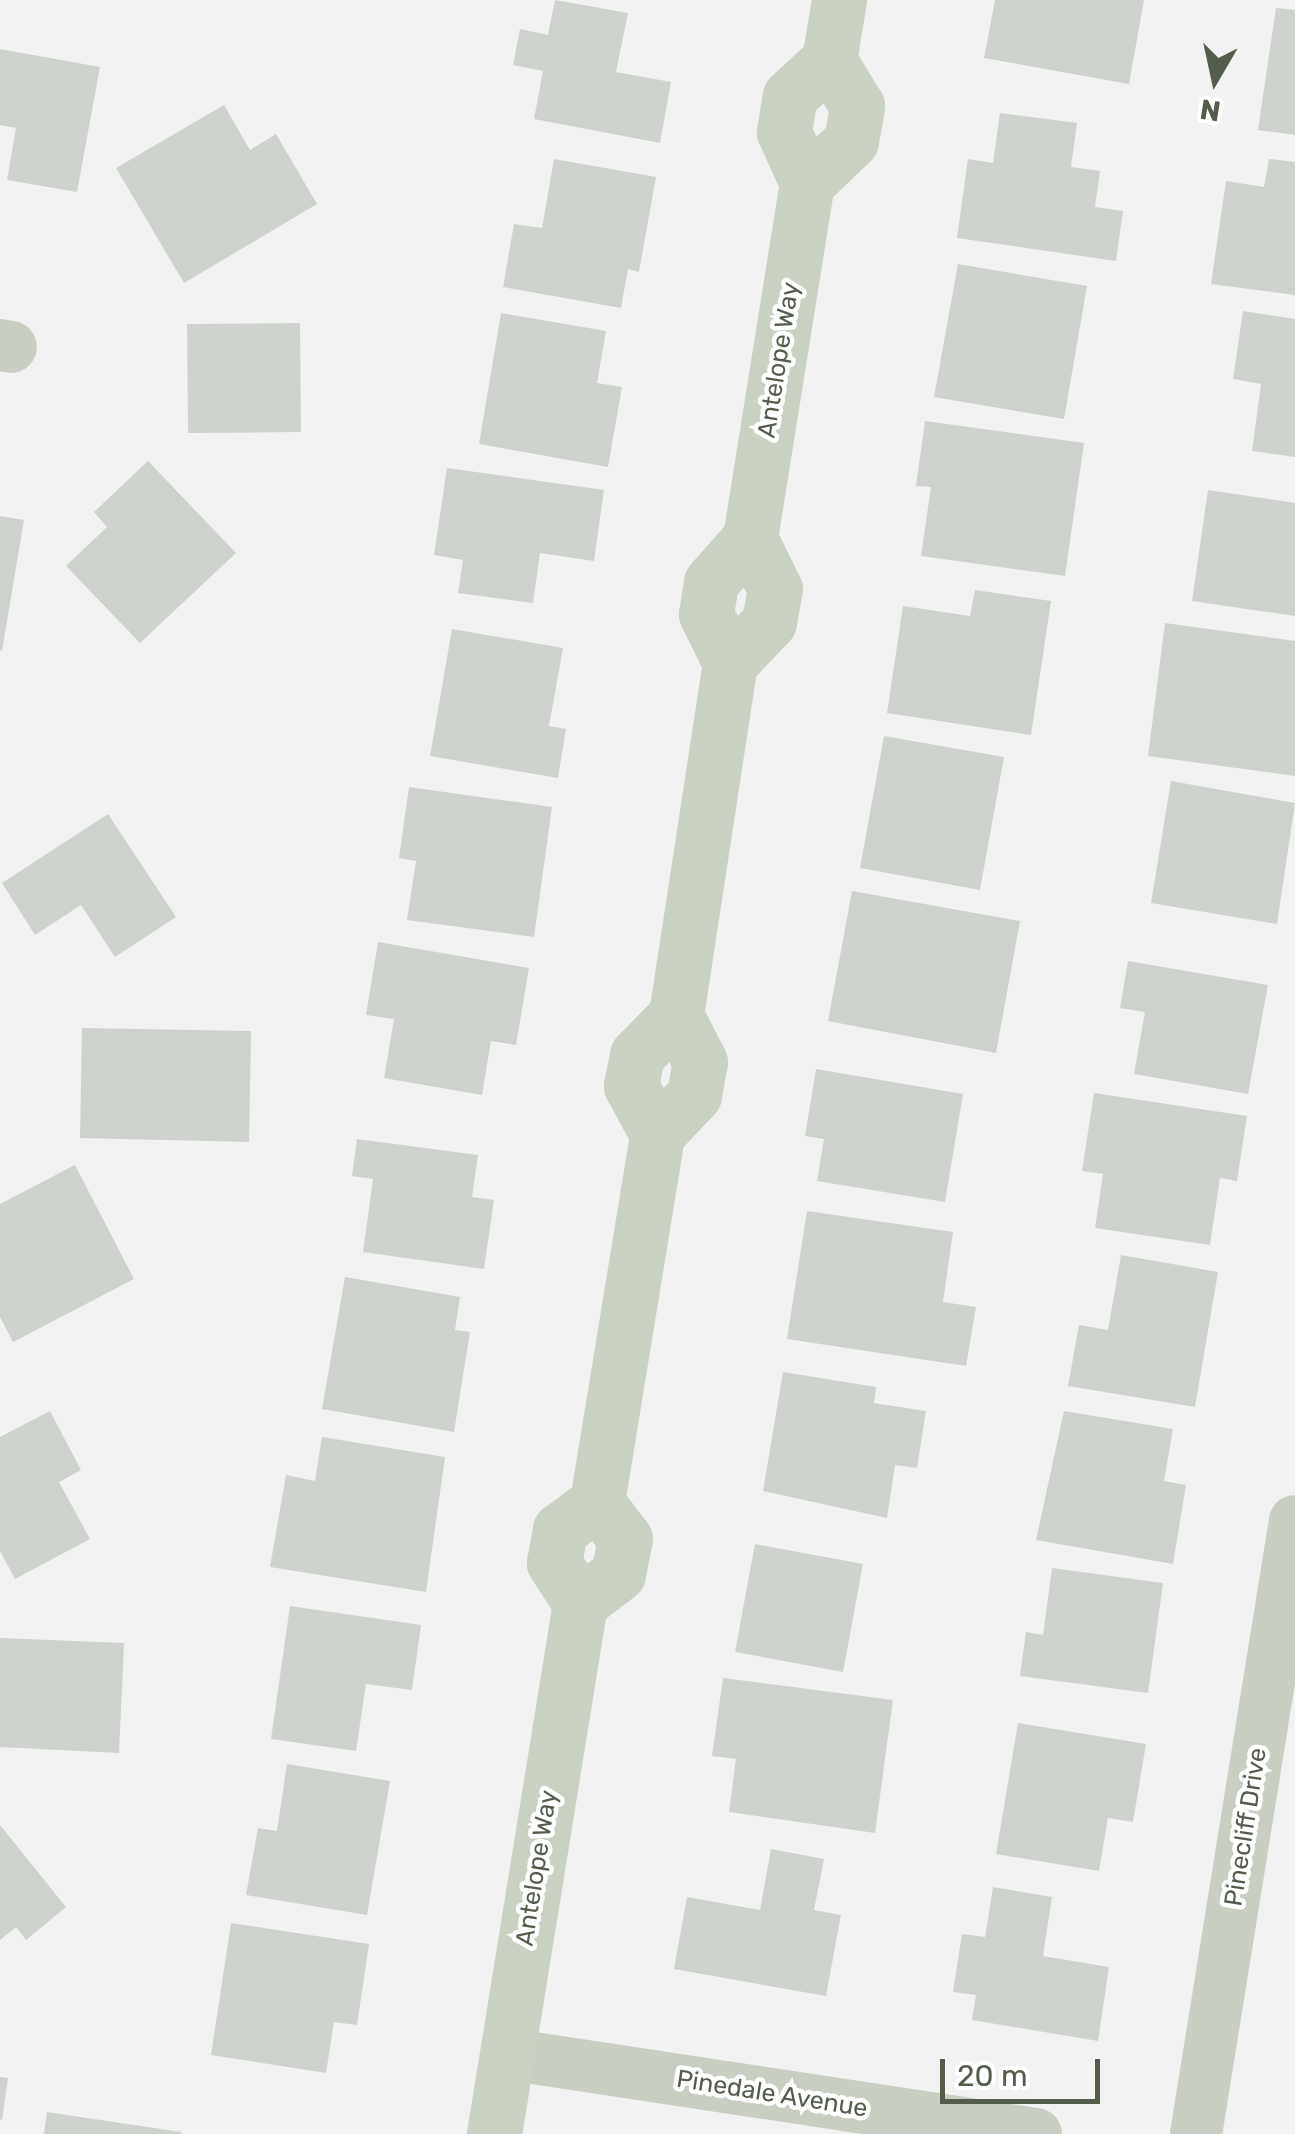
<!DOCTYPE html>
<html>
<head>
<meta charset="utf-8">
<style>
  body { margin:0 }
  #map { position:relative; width:1295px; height:2134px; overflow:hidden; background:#f2f2f3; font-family:Rubik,sans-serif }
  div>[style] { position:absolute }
  .building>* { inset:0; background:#ced2cc }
  .street>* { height:52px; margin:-26px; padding:0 26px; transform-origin:26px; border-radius:26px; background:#c8cec1 }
  .secondary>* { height:55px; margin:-27.5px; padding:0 27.5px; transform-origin:27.5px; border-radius:27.5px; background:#c9d2c2 }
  span { translate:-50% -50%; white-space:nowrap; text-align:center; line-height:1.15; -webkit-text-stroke:9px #fff; paint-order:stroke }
  .street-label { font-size:25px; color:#545d4b }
  .north { position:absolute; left:1165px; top:30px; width:100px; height:100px; -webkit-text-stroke:8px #fff; paint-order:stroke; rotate:189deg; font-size:28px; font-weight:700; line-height:40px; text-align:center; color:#545d4b }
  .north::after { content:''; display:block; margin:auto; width:35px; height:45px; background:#545d4b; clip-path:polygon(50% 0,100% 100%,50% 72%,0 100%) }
  .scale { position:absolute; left:940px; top:2059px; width:160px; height:45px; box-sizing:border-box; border:5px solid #545d4b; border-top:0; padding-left:12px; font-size:30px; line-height:35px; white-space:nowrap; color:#545d4b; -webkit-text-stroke:8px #fff; paint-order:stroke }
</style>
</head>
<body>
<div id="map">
  <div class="building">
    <i style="clip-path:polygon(555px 0,628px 13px,616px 72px,671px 82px,660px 143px,534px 119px,543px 71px,513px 65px,520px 29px,548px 35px)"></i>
    <i style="clip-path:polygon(995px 0,1144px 0,1129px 84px,984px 58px)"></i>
    <i style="clip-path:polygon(1276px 8px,1295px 10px,1295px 135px,1258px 130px)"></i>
    <i style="clip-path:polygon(0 49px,100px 67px,77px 192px,7px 180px,16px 128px,0 125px)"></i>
    <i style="clip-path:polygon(224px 105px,250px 150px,276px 134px,317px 204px,184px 283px,116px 168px)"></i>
    <i style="clip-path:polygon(1000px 113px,1077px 123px,1071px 167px,1100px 171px,1095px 207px,1123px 211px,1116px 261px,957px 238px,968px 159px,993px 163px)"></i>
    <i style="clip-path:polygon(554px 159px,656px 177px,639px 272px,628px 269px,621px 308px,503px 287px,514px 224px,542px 228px)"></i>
    <i style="clip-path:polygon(1269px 159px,1295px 162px,1295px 295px,1211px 284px,1226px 181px,1264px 187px)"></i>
    <i style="clip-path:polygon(958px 264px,1087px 286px,1064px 419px,934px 397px)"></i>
    <i style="clip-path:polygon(1243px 311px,1295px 319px,1295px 457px,1252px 451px,1261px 384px,1233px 379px)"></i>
    <i style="clip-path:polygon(501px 313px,606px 331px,597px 383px,622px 387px,608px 467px,479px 444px)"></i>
    <i style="clip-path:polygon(300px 323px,301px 432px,188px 433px,187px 324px)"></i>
    <i style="clip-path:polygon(925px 421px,1084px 443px,1065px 576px,921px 556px,931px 487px,916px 486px)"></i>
    <i style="clip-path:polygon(148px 461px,236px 553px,140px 643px,66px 566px,107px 527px,94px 512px)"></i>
    <i style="clip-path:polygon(447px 468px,604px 490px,594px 561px,540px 553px,533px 603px,458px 593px,463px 560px,434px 555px)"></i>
    <i style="clip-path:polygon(1208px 490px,1295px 503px,1295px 616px,1192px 601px)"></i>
    <i style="clip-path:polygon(0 516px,24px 520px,2px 651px,0 650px)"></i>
    <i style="clip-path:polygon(975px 590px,1051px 601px,1031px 735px,887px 713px,903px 606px,970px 616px)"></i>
    <i style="clip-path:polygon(1165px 623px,1295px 641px,1295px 776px,1148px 756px)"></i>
    <i style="clip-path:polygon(452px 629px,563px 648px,549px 726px,566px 729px,558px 778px,430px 756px)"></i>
    <i style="clip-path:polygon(884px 736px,1004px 757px,980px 890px,860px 868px)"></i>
    <i style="clip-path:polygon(1171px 781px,1295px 803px,1277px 924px,1151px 903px)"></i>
    <i style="clip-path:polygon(409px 787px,552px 807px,534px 937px,407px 920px,416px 861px,399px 858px)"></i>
    <i style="clip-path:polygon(108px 814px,176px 917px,115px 957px,81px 905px,35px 935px,2px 883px)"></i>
    <i style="clip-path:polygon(852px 891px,1020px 921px,996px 1053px,828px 1021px)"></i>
    <i style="clip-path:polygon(378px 942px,529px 968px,516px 1045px,491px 1041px,482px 1095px,384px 1078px,394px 1019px,366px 1015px)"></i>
    <i style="clip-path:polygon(1128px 961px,1268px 985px,1248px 1094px,1134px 1074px,1145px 1012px,1120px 1008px)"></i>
    <i style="clip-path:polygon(82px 1028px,251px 1031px,249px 1142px,80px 1138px)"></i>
    <i style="clip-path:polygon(816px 1069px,963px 1094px,945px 1202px,817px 1181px,824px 1139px,805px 1136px)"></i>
    <i style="clip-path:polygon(1094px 1093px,1247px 1116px,1237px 1181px,1220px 1178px,1210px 1245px,1095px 1228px,1103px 1174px,1082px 1171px)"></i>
    <i style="clip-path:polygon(357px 1139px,478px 1155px,472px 1197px,494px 1200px,484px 1269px,363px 1252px,373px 1179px,352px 1176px)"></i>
    <i style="clip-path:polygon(75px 1165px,134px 1279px,13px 1342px,0 1317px,0 1204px)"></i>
    <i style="clip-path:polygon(807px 1211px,953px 1232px,943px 1302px,976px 1307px,966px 1366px,787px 1339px)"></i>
    <i style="clip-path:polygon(1121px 1255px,1218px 1272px,1195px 1407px,1068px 1386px,1079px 1325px,1108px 1330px)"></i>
    <i style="clip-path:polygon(345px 1277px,460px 1297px,455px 1330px,470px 1332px,454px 1432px,322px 1409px)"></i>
    <i style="clip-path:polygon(783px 1372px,876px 1387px,874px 1403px,926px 1411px,917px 1468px,895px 1465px,887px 1518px,763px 1491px)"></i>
    <i style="clip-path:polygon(50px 1411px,81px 1470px,59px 1482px,90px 1539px,15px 1579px,0 1551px,0 1437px)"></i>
    <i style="clip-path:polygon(1064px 1411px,1173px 1429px,1164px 1481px,1186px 1485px,1173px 1564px,1036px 1540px)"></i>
    <i style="clip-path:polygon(322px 1437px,445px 1457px,426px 1592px,270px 1567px,286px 1475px,315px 1481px)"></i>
    <i style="clip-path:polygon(755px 1544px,863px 1564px,843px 1672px,735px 1652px)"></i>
    <i style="clip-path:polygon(1052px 1568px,1163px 1583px,1148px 1693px,1020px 1676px,1026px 1632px,1043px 1635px)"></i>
    <i style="clip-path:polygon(290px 1606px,421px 1625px,412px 1690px,366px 1684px,356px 1751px,271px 1739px)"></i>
    <i style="clip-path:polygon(0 1638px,124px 1643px,119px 1753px,0 1747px)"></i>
    <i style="clip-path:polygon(723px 1678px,893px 1700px,875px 1833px,729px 1812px,736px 1759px,712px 1756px)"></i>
    <i style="clip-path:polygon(1018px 1723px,1146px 1744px,1133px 1822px,1108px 1818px,1099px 1871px,996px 1854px)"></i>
    <i style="clip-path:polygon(287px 1764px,390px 1781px,367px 1915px,246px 1895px,258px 1828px,277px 1831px)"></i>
    <i style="clip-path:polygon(0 1825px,66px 1907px,26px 1940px,16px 1927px,0 1940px)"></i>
    <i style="clip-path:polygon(771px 1849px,824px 1859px,814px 1910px,841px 1915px,826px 1996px,674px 1969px,687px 1897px,760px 1910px)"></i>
    <i style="clip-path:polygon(993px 1887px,1052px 1897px,1043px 1956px,1109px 1967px,1098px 2041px,972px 2020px,976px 1995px,953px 1992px,962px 1934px,985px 1937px)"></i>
    <i style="clip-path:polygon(231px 1923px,369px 1944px,357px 2025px,334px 2022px,326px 2073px,211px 2055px)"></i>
    <i style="clip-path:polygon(0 2077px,8px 2078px,2px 2120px,0 2119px)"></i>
    <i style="clip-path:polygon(47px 2112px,181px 2132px,181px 2134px,44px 2134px)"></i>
  </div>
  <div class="street">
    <i style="left:0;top:345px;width:11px;rotate:10deg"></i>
    <i style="left:507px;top:2054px;width:535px;rotate:8.6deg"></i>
    <i style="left:1196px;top:2134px;width:621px;rotate:-80.83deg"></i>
  </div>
  <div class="secondary">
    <i style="left:807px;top:183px;width:61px;rotate:-43.7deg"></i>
    <i style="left:851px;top:141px;width:36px;rotate:-80deg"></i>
    <i style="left:857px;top:106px;width:54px;rotate:-121.3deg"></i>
    <i style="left:730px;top:663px;width:57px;rotate:-46.4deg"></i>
    <i style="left:769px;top:622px;width:34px;rotate:-80deg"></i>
    <i style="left:775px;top:589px;width:57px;rotate:-116.1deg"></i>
    <i style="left:657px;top:1134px;width:55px;rotate:-118.4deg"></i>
    <i style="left:631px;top:1086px;width:32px;rotate:-79deg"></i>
    <i style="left:637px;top:1055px;width:56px;rotate:-45.7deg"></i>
    <i style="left:580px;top:1603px;width:48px;rotate:-37.3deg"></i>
    <i style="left:618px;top:1574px;width:36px;rotate:-79deg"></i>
    <i style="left:625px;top:1539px;width:46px;rotate:-127.1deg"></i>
    <i style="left:494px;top:2134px;width:538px;rotate:-80.8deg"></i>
    <i style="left:580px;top:1603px;width:48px;rotate:-123deg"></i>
    <i style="left:554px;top:1563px;width:34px;rotate:-80deg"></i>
    <i style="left:560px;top:1530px;width:46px;rotate:-37.1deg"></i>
    <i style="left:597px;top:1502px;width:373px;rotate:-80.7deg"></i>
    <i style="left:657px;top:1134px;width:54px;rotate:-46.5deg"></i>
    <i style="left:694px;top:1095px;width:34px;rotate:-80deg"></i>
    <i style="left:700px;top:1062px;width:53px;rotate:-117.1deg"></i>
    <i style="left:676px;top:1015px;width:356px;rotate:-81.3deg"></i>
    <i style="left:730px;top:663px;width:55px;rotate:-116.1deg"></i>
    <i style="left:706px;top:614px;width:32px;rotate:-81deg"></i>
    <i style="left:711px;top:582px;width:59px;rotate:-48.4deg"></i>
    <i style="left:750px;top:538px;width:360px;rotate:-80.9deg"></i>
    <i style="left:807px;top:183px;width:56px;rotate:-114.3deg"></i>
    <i style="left:784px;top:132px;width:36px;rotate:-81deg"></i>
    <i style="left:790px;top:96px;width:53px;rotate:-42.7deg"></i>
    <i style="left:829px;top:60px;width:61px;rotate:-80.5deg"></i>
  </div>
  <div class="street-label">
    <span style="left:779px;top:360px;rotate:-81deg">Antelope Way</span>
    <span style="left:1246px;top:1827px;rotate:-81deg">Pinecliff Drive</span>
    <span style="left:537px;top:1868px;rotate:-81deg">Antelope Way</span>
    <span style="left:772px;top:2094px;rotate:9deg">Pinedale Avenue</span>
  </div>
  <div class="north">N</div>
  <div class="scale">20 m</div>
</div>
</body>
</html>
